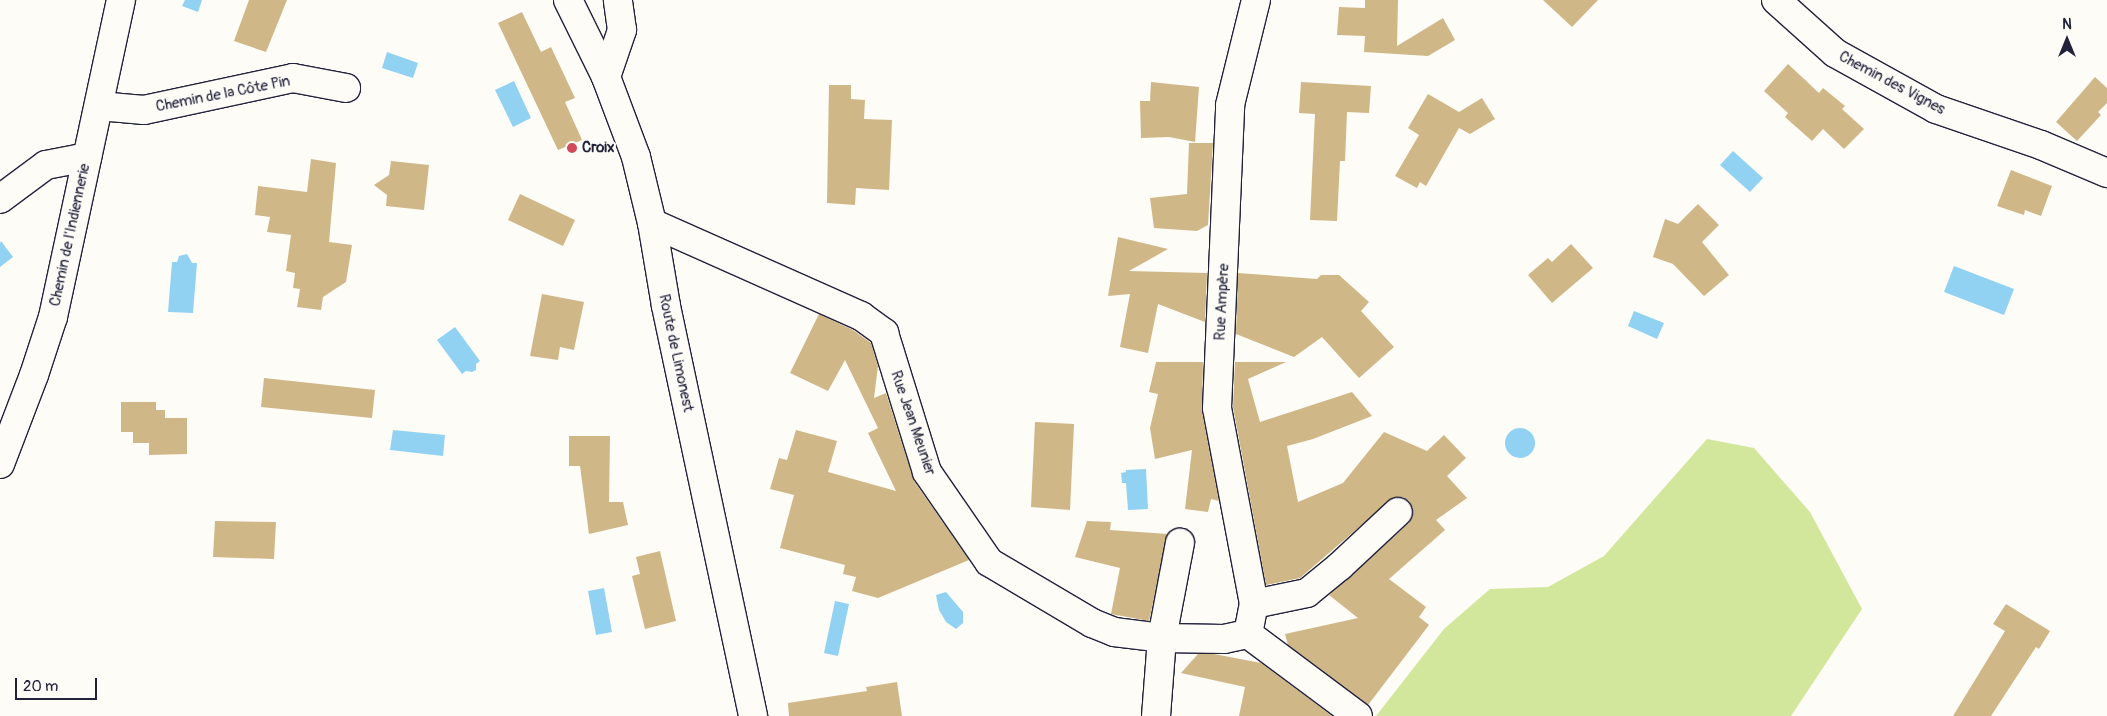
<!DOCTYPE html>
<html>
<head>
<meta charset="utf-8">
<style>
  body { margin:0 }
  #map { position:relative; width:2107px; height:716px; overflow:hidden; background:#fdfcf7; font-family:Pangolin,sans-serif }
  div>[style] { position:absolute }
  .green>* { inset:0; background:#d2e79c }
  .water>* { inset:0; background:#91d2f2 }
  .round { border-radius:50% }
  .building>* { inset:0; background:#d0b787 }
  .roads { filter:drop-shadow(1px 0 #22223b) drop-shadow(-1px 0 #22223b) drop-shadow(0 1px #22223b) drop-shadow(0 -1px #22223b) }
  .minor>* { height:28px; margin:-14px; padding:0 14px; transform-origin:14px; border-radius:14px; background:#fdfcf7 }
  .tertiary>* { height:28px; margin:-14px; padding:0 14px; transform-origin:14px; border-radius:14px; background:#fdfcf7 }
  .dots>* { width:14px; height:14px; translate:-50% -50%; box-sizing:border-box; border:2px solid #fdfcf7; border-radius:50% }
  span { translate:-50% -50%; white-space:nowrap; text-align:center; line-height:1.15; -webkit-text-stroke:4px #fdfcf7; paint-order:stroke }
  .street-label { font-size:15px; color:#22223b }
  .poi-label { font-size:15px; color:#22223b; font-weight:700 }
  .left { translate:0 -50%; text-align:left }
  .north { position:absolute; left:2042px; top:15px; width:50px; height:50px; -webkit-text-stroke:4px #fdfcf7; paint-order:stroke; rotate:0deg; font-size:14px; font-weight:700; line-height:20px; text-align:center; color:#22223b }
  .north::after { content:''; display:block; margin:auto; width:18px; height:22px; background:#22223b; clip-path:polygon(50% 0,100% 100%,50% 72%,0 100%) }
  .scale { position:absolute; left:15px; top:678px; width:82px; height:22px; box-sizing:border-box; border:2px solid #22223b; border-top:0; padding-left:6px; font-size:15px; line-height:18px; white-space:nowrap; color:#22223b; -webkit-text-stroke:4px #fdfcf7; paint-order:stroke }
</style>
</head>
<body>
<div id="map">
  <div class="green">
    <i style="clip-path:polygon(1707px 439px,1754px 448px,1810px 512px,1862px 609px,1791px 716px,1376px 716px,1444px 629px,1490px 589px,1548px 587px,1604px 556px)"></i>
  </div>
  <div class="water">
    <i style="clip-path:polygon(185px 0,202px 0,198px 12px,182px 6px)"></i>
    <i style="clip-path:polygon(387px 52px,418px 63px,413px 78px,382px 68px)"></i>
    <i style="clip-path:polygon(514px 81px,531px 118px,513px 127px,495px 90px)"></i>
    <i style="clip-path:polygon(1733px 151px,1763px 178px,1750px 192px,1720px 165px)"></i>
    <i style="clip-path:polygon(1px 241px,13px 257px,0 267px,0 243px)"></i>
    <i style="clip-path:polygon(187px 254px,192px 263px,197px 263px,193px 313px,168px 312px,172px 262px,177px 262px,179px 256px)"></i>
    <i style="clip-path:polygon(1954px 266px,2014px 289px,2004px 315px,1944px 292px)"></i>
    <i style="clip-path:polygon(1634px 311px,1664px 323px,1657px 339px,1628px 326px)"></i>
    <i style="clip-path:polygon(455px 327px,480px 361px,476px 364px,476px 370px,472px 372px,466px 371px,462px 374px,437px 340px)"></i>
    <i class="round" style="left:1505px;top:428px;width:30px;height:30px"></i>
    <i style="clip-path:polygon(393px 430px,445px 435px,443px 456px,390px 450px)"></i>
    <i style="clip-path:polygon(1146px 469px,1148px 509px,1128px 510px,1126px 483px,1122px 483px,1121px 473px,1126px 472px,1126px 470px)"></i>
    <i style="clip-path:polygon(604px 588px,612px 632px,596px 635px,588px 591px)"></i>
    <i style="clip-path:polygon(946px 592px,963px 612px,963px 623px,956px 629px,946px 622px,939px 610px,936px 595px)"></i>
    <i style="clip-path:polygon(835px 601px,849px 604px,838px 656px,824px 653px)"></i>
  </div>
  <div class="building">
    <i style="clip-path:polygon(249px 0,287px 0,266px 52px,234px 41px)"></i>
    <i style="clip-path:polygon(1365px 0,1398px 0,1397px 46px,1443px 18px,1455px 40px,1428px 56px,1364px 52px,1365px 36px,1337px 35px,1339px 7px,1365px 8px)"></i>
    <i style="clip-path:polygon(1543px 0,1598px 0,1572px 27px)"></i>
    <i style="clip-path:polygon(522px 12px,541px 52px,551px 47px,575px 98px,565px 102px,582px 140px,558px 150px,498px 23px)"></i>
    <i style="clip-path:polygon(1788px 64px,1819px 93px,1823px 88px,1845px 106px,1842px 109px,1864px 129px,1844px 149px,1823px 129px,1812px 141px,1785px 117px,1788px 113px,1764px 91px)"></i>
    <i style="clip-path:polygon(2095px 77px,2107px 88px,2107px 103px,2098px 112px,2101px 115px,2077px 141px,2056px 122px)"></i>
    <i style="clip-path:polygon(1151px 82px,1199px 87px,1195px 142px,1169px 137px,1141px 138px,1140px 101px,1150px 101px)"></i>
    <i style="clip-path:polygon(1301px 82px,1371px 86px,1369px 113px,1347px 112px,1345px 161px,1340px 161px,1337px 221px,1310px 220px,1315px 114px,1299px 113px)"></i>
    <i style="clip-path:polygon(829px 85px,851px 85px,851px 99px,865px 100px,864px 119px,892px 120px,889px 190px,856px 188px,855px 205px,827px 203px)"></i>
    <i style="clip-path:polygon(1428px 94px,1459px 112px,1482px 98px,1495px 119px,1470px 134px,1459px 128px,1426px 186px,1420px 182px,1417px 188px,1395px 176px,1419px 135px,1408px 128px)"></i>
    <i style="clip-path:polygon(1189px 143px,1213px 143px,1208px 225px,1197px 231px,1154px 228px,1150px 198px,1187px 194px)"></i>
    <i style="clip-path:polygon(311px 159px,336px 163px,329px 242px,352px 245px,346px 282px,323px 297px,321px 310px,297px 307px,300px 289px,293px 288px,295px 273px,286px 271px,291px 235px,267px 232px,270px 217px,255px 215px,258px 186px,307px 192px)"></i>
    <i style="clip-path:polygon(391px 161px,429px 165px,424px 210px,386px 206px,387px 195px,374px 185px,389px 175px)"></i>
    <i style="clip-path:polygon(2011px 170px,2052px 186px,2041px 216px,2025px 210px,2024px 215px,1997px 206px)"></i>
    <i style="clip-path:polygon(520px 194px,575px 220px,563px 246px,508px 220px)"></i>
    <i style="clip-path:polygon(1698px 204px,1719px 225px,1702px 242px,1729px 275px,1704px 296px,1673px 264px,1653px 257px,1665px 219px,1678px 224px)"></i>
    <i style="clip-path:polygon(1118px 237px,1168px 249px,1129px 271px,1207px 273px,1205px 322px,1158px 304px,1148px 353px,1120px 347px,1130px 294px,1108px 296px)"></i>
    <i style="clip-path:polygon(1571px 244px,1593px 268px,1552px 303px,1528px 275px,1548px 258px,1552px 262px)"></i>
    <i style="clip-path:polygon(1238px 273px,1317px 279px,1321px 275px,1339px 275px,1369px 302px,1361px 311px,1394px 347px,1359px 378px,1322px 337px,1294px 357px,1236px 334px)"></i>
    <i style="clip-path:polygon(542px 294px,584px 302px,574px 350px,560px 347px,558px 360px,530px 356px)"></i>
    <i style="clip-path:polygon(819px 314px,853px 330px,871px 343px,878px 366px,874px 398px,886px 393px,914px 481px,969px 560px,878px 598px,852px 591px,856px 577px,843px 574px,845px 565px,780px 548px,794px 495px,770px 489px,779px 458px,787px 460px,796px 430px,837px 441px,828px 472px,896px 491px,868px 433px,878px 428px,845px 360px,828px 391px,790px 373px)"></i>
    <i style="clip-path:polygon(1156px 362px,1203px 362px,1202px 411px,1219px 501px,1211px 499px,1208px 512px,1185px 509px,1192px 450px,1155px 459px,1150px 428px,1158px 394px,1149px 392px)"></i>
    <i style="clip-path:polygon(1235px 362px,1286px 362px,1248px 379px,1260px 422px,1352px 392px,1372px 416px,1313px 439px,1287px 446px,1298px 502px,1343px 483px,1384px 432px,1427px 451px,1444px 435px,1466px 458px,1447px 476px,1467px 498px,1436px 520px,1445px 530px,1389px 579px,1426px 607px,1419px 617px,1429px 625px,1368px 705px,1288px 645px,1285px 634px,1358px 618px,1329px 595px,1409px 523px,1413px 516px,1413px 508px,1409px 501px,1403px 497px,1394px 497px,1300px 578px,1266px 585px,1233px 407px)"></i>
    <i style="clip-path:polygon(264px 378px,375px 390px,372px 418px,261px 407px)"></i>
    <i style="clip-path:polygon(121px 402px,156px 402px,156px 410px,165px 410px,165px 418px,187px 418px,187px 454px,149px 455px,149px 443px,133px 443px,133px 432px,121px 432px)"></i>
    <i style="clip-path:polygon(1035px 422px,1074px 424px,1070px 510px,1031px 507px)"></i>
    <i style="clip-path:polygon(569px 436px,610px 436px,609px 502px,623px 502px,628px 525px,589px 534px,580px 466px,569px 466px)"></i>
    <i style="clip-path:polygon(215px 521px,276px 522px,274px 559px,213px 557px)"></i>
    <i style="clip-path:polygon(1087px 521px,1111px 522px,1110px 530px,1168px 534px,1149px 621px,1111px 614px,1120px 568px,1075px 557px)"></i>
    <i style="clip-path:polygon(660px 551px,676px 621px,645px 629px,632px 576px,640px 574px,636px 557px)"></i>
    <i style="clip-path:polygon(2006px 604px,2050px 631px,2039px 649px,2036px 647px,1991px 716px,1953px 716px,2005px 631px,1993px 624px)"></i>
    <i style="clip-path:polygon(1198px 654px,1214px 654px,1261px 663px,1332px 716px,1239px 716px,1245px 687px,1181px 673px)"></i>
    <i style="clip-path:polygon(897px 682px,902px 716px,789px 716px,788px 703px,867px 691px,866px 687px)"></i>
  </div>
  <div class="roads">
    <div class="minor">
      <i style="left:1776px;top:0;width:79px;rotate:41.9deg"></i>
      <i style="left:1835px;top:53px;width:115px;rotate:29deg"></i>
      <i style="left:1936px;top:109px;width:111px;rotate:18.9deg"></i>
      <i style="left:2041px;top:145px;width:72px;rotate:23deg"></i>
      <i style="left:606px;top:77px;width:50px;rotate:-71.2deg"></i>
      <i style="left:622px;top:30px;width:30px;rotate:-98deg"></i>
      <i style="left:99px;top:106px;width:45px;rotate:5.1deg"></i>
      <i style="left:144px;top:110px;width:152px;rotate:-12.1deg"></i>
      <i style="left:293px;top:78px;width:54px;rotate:10.7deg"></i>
      <i style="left:0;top:199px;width:57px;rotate:-36.5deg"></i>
      <i style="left:46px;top:165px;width:42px;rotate:-11deg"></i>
      <i style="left:652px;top:223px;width:229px;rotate:24deg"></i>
      <i style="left:861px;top:316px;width:29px;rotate:36deg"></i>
      <i style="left:884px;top:333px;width:145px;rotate:72.8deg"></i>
      <i style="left:927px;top:472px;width:109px;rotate:55.4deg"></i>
      <i style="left:989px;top:562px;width:120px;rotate:30.6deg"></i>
      <i style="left:1092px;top:623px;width:24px;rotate:22deg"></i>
      <i style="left:1114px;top:632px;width:48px;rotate:7.1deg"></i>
      <i style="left:1162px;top:638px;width:62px;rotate:0.9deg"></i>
      <i style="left:1224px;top:639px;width:25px;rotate:-12deg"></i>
      <i style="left:0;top:464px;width:95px;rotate:-69.1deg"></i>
      <i style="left:34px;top:375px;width:61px;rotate:-71.9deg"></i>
      <i style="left:53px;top:317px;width:324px;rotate:-77.9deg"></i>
      <i style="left:1254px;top:604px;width:54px;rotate:-11.7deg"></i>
      <i style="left:1307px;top:593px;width:43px;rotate:-39.3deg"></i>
      <i style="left:1340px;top:566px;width:79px;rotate:-43deg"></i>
      <i style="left:1248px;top:634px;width:31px;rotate:-79deg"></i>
      <i style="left:1254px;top:604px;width:199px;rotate:-100.7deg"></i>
      <i style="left:1217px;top:408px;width:303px;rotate:-87.5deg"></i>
      <i style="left:1230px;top:105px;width:108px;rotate:-76.1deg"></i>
      <i style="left:1248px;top:634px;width:137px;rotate:36.7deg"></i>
      <i style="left:1156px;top:716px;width:78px;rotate:-85.6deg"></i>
      <i style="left:1162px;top:638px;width:97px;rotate:-79.3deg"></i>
    </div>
    <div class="tertiary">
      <i style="left:568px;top:0;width:86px;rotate:63.7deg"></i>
      <i style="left:606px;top:77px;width:85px;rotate:69.4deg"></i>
      <i style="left:636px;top:157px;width:68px;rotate:76.4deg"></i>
      <i style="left:652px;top:223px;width:84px;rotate:80.4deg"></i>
      <i style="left:666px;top:306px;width:419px;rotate:78deg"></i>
    </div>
  </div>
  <div class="dots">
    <i style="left:572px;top:148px;background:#d1495b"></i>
  </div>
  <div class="street-label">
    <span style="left:1892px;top:83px;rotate:28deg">Chemin des Vignes</span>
    <span style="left:223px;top:94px;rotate:-11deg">Chemin de la Côte Pin</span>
    <span style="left:70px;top:235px;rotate:-78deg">Chemin de l'Indiennerie</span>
    <span style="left:1222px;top:302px;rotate:-87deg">Rue Ampère</span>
    <span style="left:676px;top:353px;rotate:78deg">Route de Limonest</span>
    <span style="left:913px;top:423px;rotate:71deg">Rue Jean Meunier</span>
  </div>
  <div class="poi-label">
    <span class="left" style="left:582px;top:148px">Croix</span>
  </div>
  <div class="north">N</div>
  <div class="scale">20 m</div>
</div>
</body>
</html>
